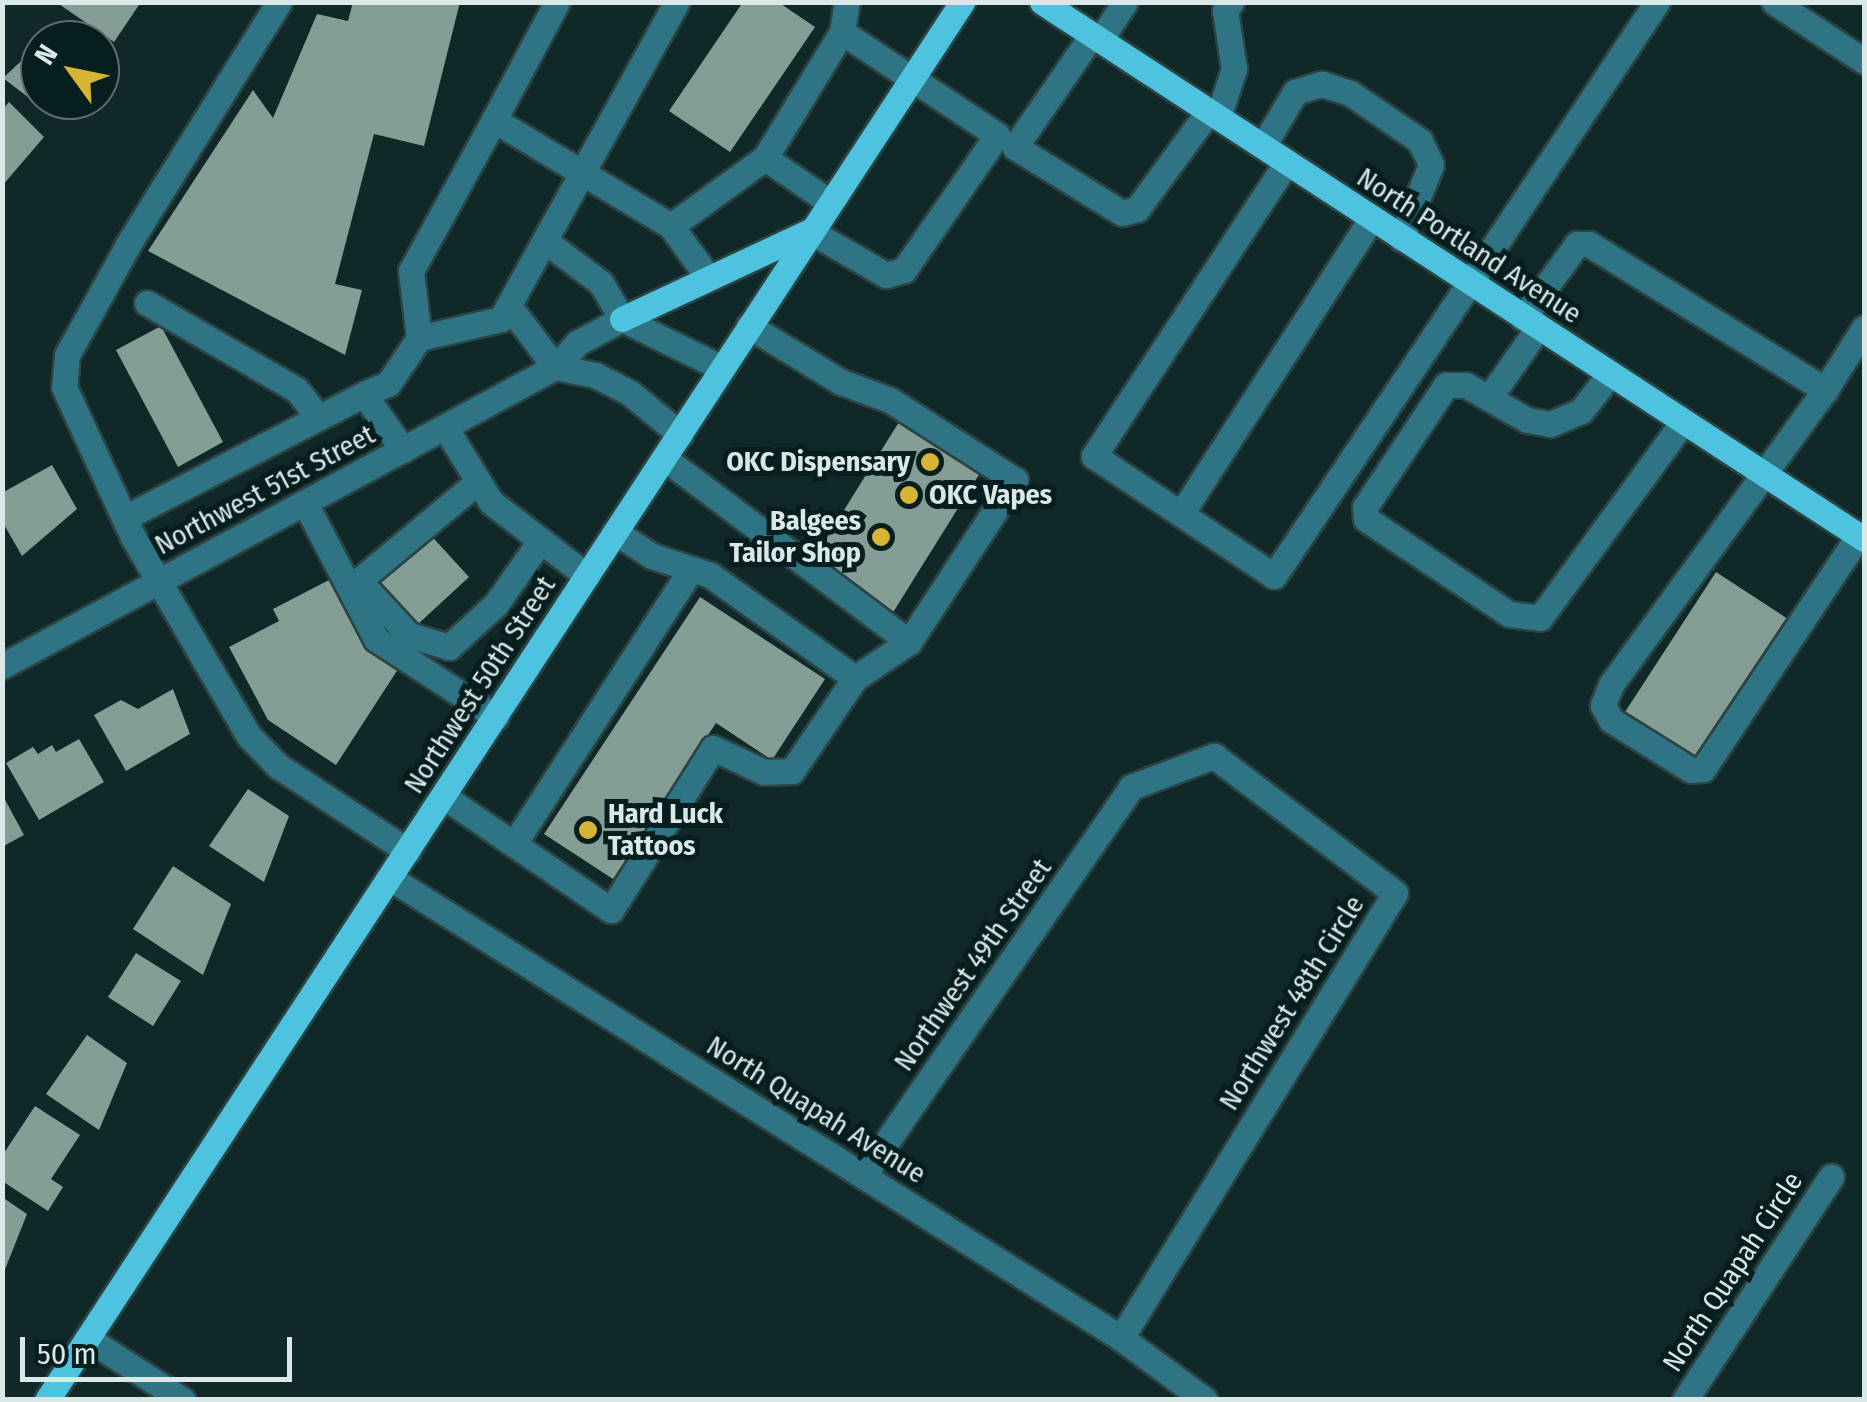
<!DOCTYPE html>
<html>
<head>
<meta charset="utf-8">
<style>
  body { margin:0 }
  #map { position:relative; width:1867px; height:1402px; overflow:hidden; background:#102828; font-family:"Fira Sans Condensed",sans-serif }
  div>[style] { position:absolute }
  .building>* { inset:0; background:#849d95 }
  .roads { filter:drop-shadow(2px 0 #2c4343) drop-shadow(-2px 0 #2c4343) drop-shadow(0 2px #2c4343) drop-shadow(0 -2px #2c4343) }
  .minor>* { height:25px; margin:-12.5px; padding:0 12.5px; transform-origin:12.5px; border-radius:12.5px; background:#2f7485 }
  .major>* { height:25px; margin:-12.5px; padding:0 12.5px; transform-origin:12.5px; border-radius:12.5px; background:#4dc3df }
  .dots>* { width:28px; height:28px; translate:-50% -50%; box-sizing:border-box; border:5px solid #061e1e; border-radius:50% }
  span { translate:-50% -50%; white-space:nowrap; text-align:center; line-height:1.15; -webkit-text-stroke:10px #061e1e; paint-order:stroke }
  .street-label { font-size:28px; color:#dae8e8 }
  .poi-label { font-size:28px; color:#dae8e8; font-weight:700 }
  .right { translate:-100% -50%; text-align:right }
  .left { translate:0 -50%; text-align:left }
  .frame { position:absolute; inset:0; border:5px solid #dae8e8; pointer-events:none }
  .north { position:absolute; left:20px; top:20px; width:100px; height:100px; box-sizing:border-box; background:#061e1e; border:2px solid #5b6f6f; border-radius:50%; rotate:303deg; font-size:28px; font-weight:700; line-height:40px; text-align:center; color:#dae8e8 }
  .north::after { content:''; display:block; margin:auto; width:35px; height:45px; background:#d8b434; clip-path:polygon(50% 0,100% 100%,50% 72%,0 100%) }
  .scale { position:absolute; left:20px; top:1337px; width:272px; height:45px; box-sizing:border-box; border:5px solid #dae8e8; border-top:0; padding-left:12px; font-size:30px; line-height:35px; white-space:nowrap; color:#dae8e8; -webkit-text-stroke:8px #061e1e; paint-order:stroke }
</style>
</head>
<body>
<div id="map">
  <div class="building">
    <i style="clip-path:polygon(56px 2px,141px 2px,114px 42px)"></i>
    <i style="clip-path:polygon(353px 2px,460px 2px,424px 146px,374px 134px,335px 284px,362px 290px,345px 355px,148px 251px,253px 90px,273px 118px,317px 14px,348px 21px)"></i>
    <i style="clip-path:polygon(743px 2px,778px 2px,815px 27px,730px 152px,669px 111px)"></i>
    <i style="clip-path:polygon(34px 49px,40px 100px,67px 100px,54px 117px,3px 78px)"></i>
    <i style="clip-path:polygon(9px 102px,44px 137px,2px 186px,2px 110px)"></i>
    <i style="clip-path:polygon(161px 326px,223px 442px,178px 467px,116px 350px)"></i>
    <i style="clip-path:polygon(899px 422px,980px 473px,892px 614px,811px 563px)"></i>
    <i style="clip-path:polygon(52px 465px,77px 509px,22px 556px,2px 521px,2px 493px)"></i>
    <i style="clip-path:polygon(425px 529px,469px 577px,417px 625px,373px 577px)"></i>
    <i style="clip-path:polygon(1716px 572px,1788px 619px,1698px 759px,1625px 712px)"></i>
    <i style="clip-path:polygon(331px 579px,402px 663px,336px 765px,268px 720px,229px 647px,279px 621px,273px 609px)"></i>
    <i style="clip-path:polygon(700px 597px,825px 679px,772px 760px,716px 723px,613px 879px,544px 834px)"></i>
    <i style="clip-path:polygon(173px 689px,190px 734px,126px 771px,94px 715px,121px 700px,138px 709px)"></i>
    <i style="clip-path:polygon(79px 739px,104px 782px,39px 820px,6px 763px,33px 747px,38px 754px,52px 745px,56px 752px)"></i>
    <i style="clip-path:polygon(248px 789px,289px 816px,264px 882px,209px 846px)"></i>
    <i style="clip-path:polygon(2px 794px,24px 835px,2px 847px)"></i>
    <i style="clip-path:polygon(173px 866px,231px 904px,203px 975px,133px 929px)"></i>
    <i style="clip-path:polygon(136px 953px,181px 981px,153px 1026px,108px 997px)"></i>
    <i style="clip-path:polygon(87px 1035px,127px 1063px,99px 1130px,46px 1094px)"></i>
    <i style="clip-path:polygon(35px 1106px,80px 1135px,51px 1179px,63px 1187px,48px 1211px,2px 1181px,2px 1156px)"></i>
    <i style="clip-path:polygon(2px 1197px,27px 1214px,2px 1277px)"></i>
  </div>
  <div class="roads">
    <div class="minor">
      <i style="left:279px;top:2px;width:286px;rotate:121.9deg"></i>
      <i style="left:128px;top:245px;width:126px;rotate:119deg"></i>
      <i style="left:67px;top:355px;width:32px;rotate:95deg"></i>
      <i style="left:64px;top:387px;width:165px;rotate:65.3deg"></i>
      <i style="left:133px;top:537px;width:230px;rotate:59.8deg"></i>
      <i style="left:249px;top:736px;width:42px;rotate:46deg"></i>
      <i style="left:278px;top:766px;width:155px;rotate:33.2deg"></i>
      <i style="left:557px;top:2px;width:134px;rotate:118.1deg"></i>
      <i style="left:494px;top:120px;width:206px;rotate:30.9deg"></i>
      <i style="left:671px;top:226px;width:62px;rotate:54.2deg"></i>
      <i style="left:1774px;top:2px;width:108px;rotate:33.2deg"></i>
      <i style="left:1092px;top:35px;width:136px;rotate:124.5deg"></i>
      <i style="left:1015px;top:147px;width:126px;rotate:31.7deg"></i>
      <i style="left:1122px;top:213px;width:16px;rotate:-15deg"></i>
      <i style="left:1137px;top:209px;width:122px;rotate:-53.7deg"></i>
      <i style="left:1100px;top:40px;width:45px;rotate:-56.7deg"></i>
      <i style="left:1218px;top:117px;width:51px;rotate:-71.6deg"></i>
      <i style="left:1234px;top:69px;width:59px;rotate:-98.8deg"></i>
      <i style="left:1225px;top:11px;width:11px;rotate:-56deg"></i>
      <i style="left:494px;top:120px;width:172px;rotate:118.8deg"></i>
      <i style="left:411px;top:271px;width:67px;rotate:83.2deg"></i>
      <i style="left:419px;top:338px;width:84px;rotate:-13deg"></i>
      <i style="left:501px;top:319px;width:363px;rotate:-61deg"></i>
      <i style="left:1263px;top:146px;width:63px;rotate:-59.3deg"></i>
      <i style="left:1295px;top:92px;width:28px;rotate:-17deg"></i>
      <i style="left:1322px;top:84px;width:29px;rotate:18deg"></i>
      <i style="left:1350px;top:93px;width:85px;rotate:34.4deg"></i>
      <i style="left:1420px;top:141px;width:26px;rotate:65deg"></i>
      <i style="left:1431px;top:165px;width:79px;rotate:112.3deg"></i>
      <i style="left:765px;top:158px;width:78px;rotate:34.1deg"></i>
      <i style="left:1287px;top:162px;width:352px;rotate:123.3deg"></i>
      <i style="left:1094px;top:456px;width:216px;rotate:33.7deg"></i>
      <i style="left:1274px;top:576px;width:690px;rotate:-56.29deg"></i>
      <i style="left:671px;top:226px;width:116px;rotate:-35.9deg"></i>
      <i style="left:765px;top:158px;width:148px;rotate:-58.6deg"></i>
      <i style="left:842px;top:32px;width:30px;rotate:-81deg"></i>
      <i style="left:810px;top:231px;width:88px;rotate:30.1deg"></i>
      <i style="left:886px;top:275px;width:19px;rotate:-16deg"></i>
      <i style="left:904px;top:270px;width:164px;rotate:-55.4deg"></i>
      <i style="left:997px;top:135px;width:186px;rotate:-146.4deg"></i>
      <i style="left:545px;top:241px;width:70px;rotate:36.9deg"></i>
      <i style="left:601px;top:283px;width:42px;rotate:59.7deg"></i>
      <i style="left:147px;top:303px;width:173px;rotate:30.1deg"></i>
      <i style="left:297px;top:390px;width:31px;rotate:52deg"></i>
      <i style="left:509px;top:306px;width:76px;rotate:53deg"></i>
      <i style="left:1523px;top:318px;width:92px;rotate:-53.9deg"></i>
      <i style="left:1577px;top:244px;width:12px"></i>
      <i style="left:1589px;top:244px;width:278px;rotate:31.7deg"></i>
      <i style="left:1825px;top:390px;width:364px;rotate:126deg"></i>
      <i style="left:1611px;top:685px;width:22px;rotate:112deg"></i>
      <i style="left:1603px;top:705px;width:17px;rotate:62deg"></i>
      <i style="left:1611px;top:720px;width:94px;rotate:32deg"></i>
      <i style="left:1691px;top:770px;width:12px;rotate:-5deg"></i>
      <i style="left:1703px;top:769px;width:281px;rotate:-56.3deg"></i>
      <i style="left:555px;top:367px;width:41px;rotate:11.3deg"></i>
      <i style="left:595px;top:375px;width:39px;rotate:27deg"></i>
      <i style="left:630px;top:393px;width:65px;rotate:39.4deg"></i>
      <i style="left:1610px;top:374px;width:47px;rotate:128.1deg"></i>
      <i style="left:1581px;top:411px;width:34px;rotate:157deg"></i>
      <i style="left:1550px;top:424px;width:23px;rotate:-170deg"></i>
      <i style="left:1527px;top:420px;width:70px;rotate:-150.2deg"></i>
      <i style="left:1466px;top:385px;width:20px;rotate:180deg"></i>
      <i style="left:1446px;top:385px;width:146px;rotate:123.6deg"></i>
      <i style="left:1365px;top:507px;width:12px;rotate:85deg"></i>
      <i style="left:1366px;top:519px;width:172px;rotate:33.6deg"></i>
      <i style="left:1509px;top:614px;width:31px;rotate:7deg"></i>
      <i style="left:1540px;top:618px;width:243px;rotate:-53.9deg"></i>
      <i style="left:1825px;top:390px;width:73px;rotate:-57.8deg"></i>
      <i style="left:1489px;top:398px;width:85px;rotate:-55deg"></i>
      <i style="left:445px;top:427px;width:88px;rotate:58.5deg"></i>
      <i style="left:491px;top:502px;width:121px;rotate:37.6deg"></i>
      <i style="left:403px;top:450px;width:68px;rotate:-124.9deg"></i>
      <i style="left:364px;top:394px;width:26px;rotate:-23deg"></i>
      <i style="left:388px;top:384px;width:55px;rotate:-56deg"></i>
      <i style="left:664px;top:458px;width:306px;rotate:36.9deg"></i>
      <i style="left:909px;top:642px;width:194px;rotate:-56.8deg"></i>
      <i style="left:1015px;top:480px;width:148px;rotate:-147.4deg"></i>
      <i style="left:890px;top:400px;width:52px;rotate:-159.8deg"></i>
      <i style="left:841px;top:382px;width:108px;rotate:-148.7deg"></i>
      <i style="left:305px;top:503px;width:153px;rotate:62.4deg"></i>
      <i style="left:376px;top:639px;width:143px;rotate:33deg"></i>
      <i style="left:1181px;top:514px;width:352px;rotate:-57.2deg"></i>
      <i style="left:126px;top:517px;width:268px;rotate:-27.3deg"></i>
      <i style="left:615px;top:532px;width:44px;rotate:33deg"></i>
      <i style="left:652px;top:556px;width:61px;rotate:18.1deg"></i>
      <i style="left:710px;top:575px;width:178px;rotate:35.4deg"></i>
      <i style="left:362px;top:584px;width:69px;rotate:47.3deg"></i>
      <i style="left:409px;top:635px;width:42px;rotate:16.7deg"></i>
      <i style="left:449px;top:647px;width:64px;rotate:-42.5deg"></i>
      <i style="left:496px;top:604px;width:73px;rotate:-55deg"></i>
      <i style="left:350px;top:588px;width:164px;rotate:-39.8deg"></i>
      <i style="left:2px;top:666px;width:629px;rotate:-28.4deg"></i>
      <i style="left:555px;top:367px;width:33px;rotate:-47deg"></i>
      <i style="left:577px;top:343px;width:51px;rotate:-28.1deg"></i>
      <i style="left:622px;top:319px;width:111px;rotate:26.1deg"></i>
      <i style="left:443px;top:796px;width:203px;rotate:34.2deg"></i>
      <i style="left:611px;top:910px;width:191px;rotate:-57.8deg"></i>
      <i style="left:713px;top:748px;width:56px;rotate:25.2deg"></i>
      <i style="left:764px;top:772px;width:28px;rotate:-2deg"></i>
      <i style="left:792px;top:771px;width:112px;rotate:-55.9deg"></i>
      <i style="left:855px;top:678px;width:65px;rotate:-33.7deg"></i>
      <i style="left:514px;top:844px;width:327px;rotate:-57.2deg"></i>
      <i style="left:390px;top:878px;width:864px;rotate:32.18deg"></i>
      <i style="left:1121px;top:1338px;width:104px;rotate:36.4deg"></i>
      <i style="left:863px;top:1176px;width:472px;rotate:-55.4deg"></i>
      <i style="left:1131px;top:787px;width:89px;rotate:-20.5deg"></i>
      <i style="left:1214px;top:756px;width:227px;rotate:37.1deg"></i>
      <i style="left:1395px;top:893px;width:523px;rotate:121.62deg"></i>
      <i style="left:87px;top:1338px;width:114px;rotate:32.9deg"></i>
      <i style="left:1685px;top:1400px;width:267px;rotate:-56.8deg"></i>
    </div>
    <div class="major">
      <i style="left:1042px;top:2px;width:982px;rotate:33.16deg"></i>
      <i style="left:622px;top:319px;width:208px;rotate:-25.1deg"></i>
      <i style="left:47px;top:1400px;width:1671px;rotate:-56.79deg"></i>
    </div>
  </div>
  <div class="dots">
    <i style="left:930px;top:462px;background:#d8b434"></i>
    <i style="left:909px;top:495px;background:#d8b434"></i>
    <i style="left:881px;top:537px;background:#d8b434"></i>
    <i style="left:588px;top:830px;background:#d8b434"></i>
  </div>
  <div class="street-label">
    <span style="left:1469px;top:246px;rotate:33deg">North Portland Avenue</span>
    <span style="left:265px;top:490px;rotate:-28deg">Northwest 51st Street</span>
    <span style="left:480px;top:685px;rotate:-57deg">Northwest 50th Street</span>
    <span style="left:973px;top:965px;rotate:-55deg">Northwest 49th Street</span>
    <span style="left:1292px;top:1003px;rotate:-58deg">Northwest 48th Circle</span>
    <span style="left:816px;top:1110px;rotate:32deg">North Quapah Avenue</span>
    <span style="left:1733px;top:1272px;rotate:-57deg">North Quapah Circle</span>
  </div>
  <div class="poi-label">
    <span class="right" style="left:910px;top:462px">OKC Dispensary</span>
    <span class="left" style="left:929px;top:495px">OKC Vapes</span>
    <span class="right" style="left:861px;top:537px">Balgees<br>Tailor Shop</span>
    <span class="left" style="left:608px;top:830px">Hard Luck<br>Tattoos</span>
  </div>
  <div class="frame"></div>
  <div class="north">N</div>
  <div class="scale">50 m</div>
</div>
</body>
</html>
